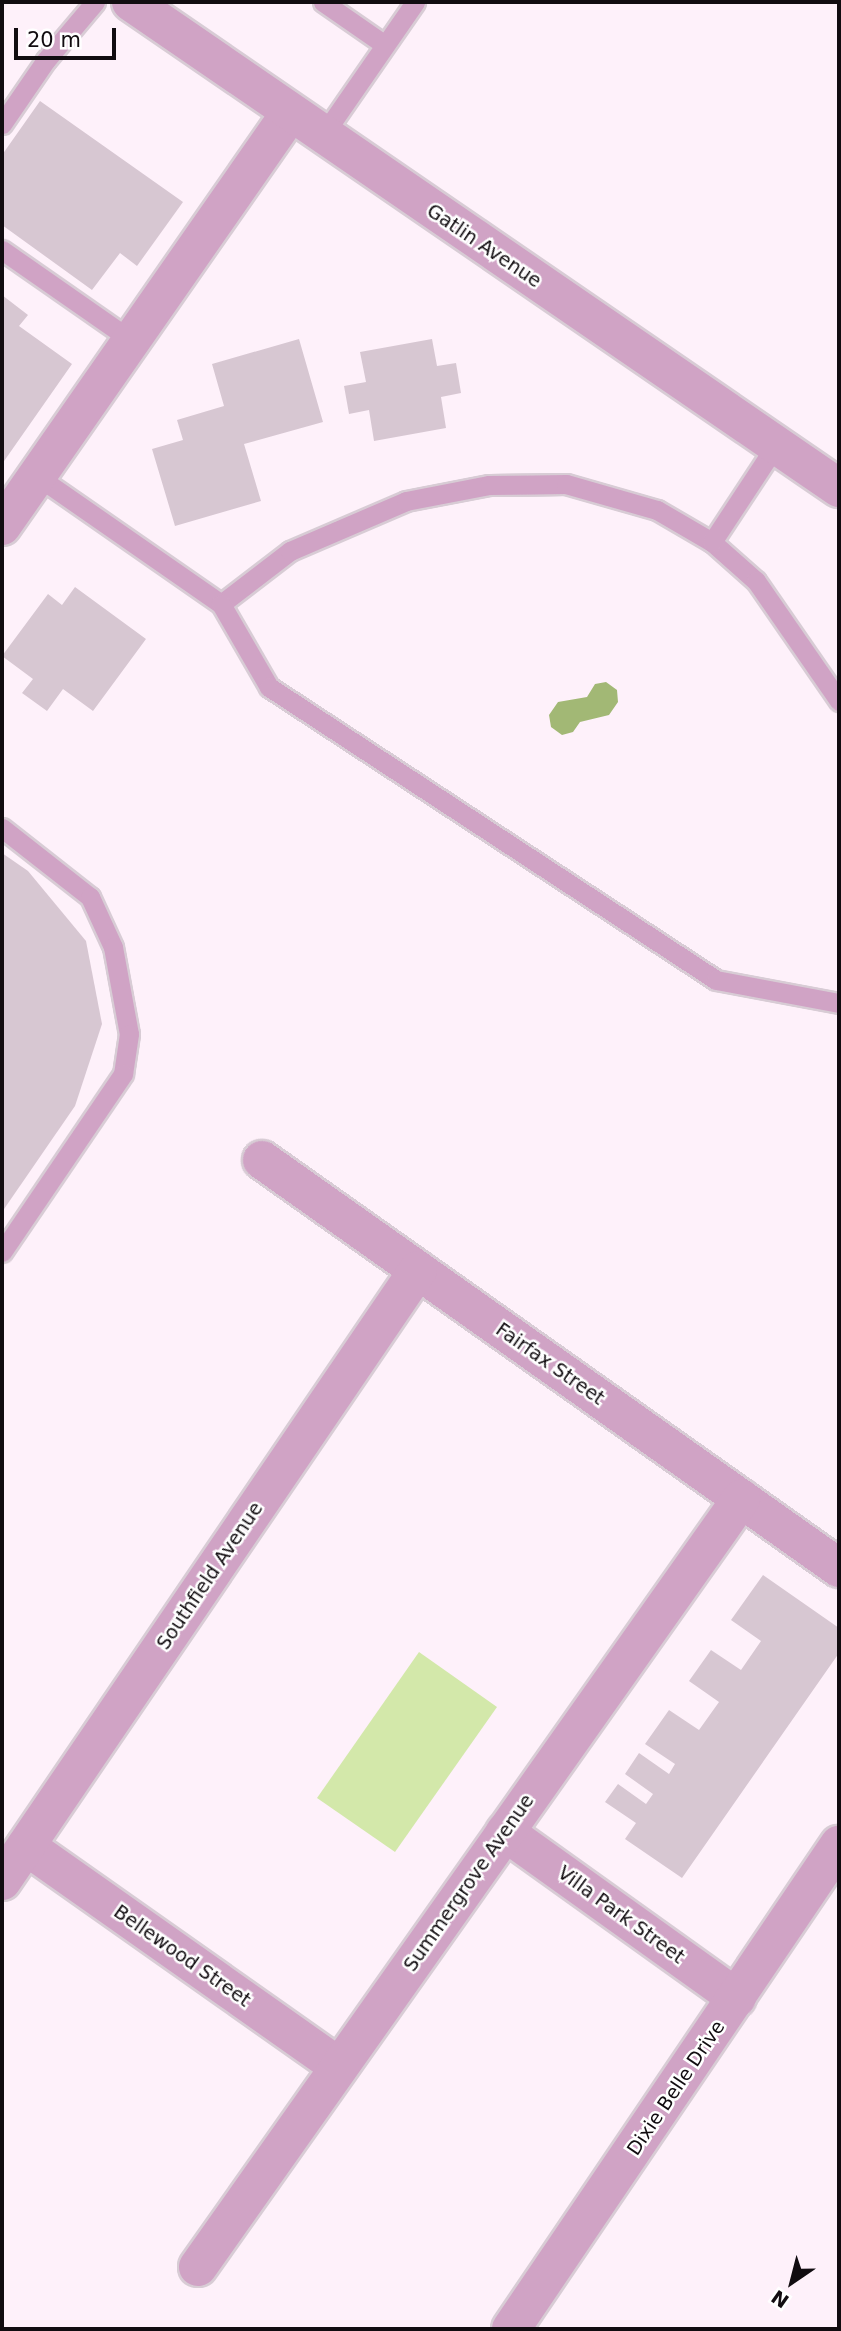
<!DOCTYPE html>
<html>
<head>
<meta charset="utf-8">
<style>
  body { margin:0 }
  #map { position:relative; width:841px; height:2331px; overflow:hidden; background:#fef1fa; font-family:"DejaVu Sans",sans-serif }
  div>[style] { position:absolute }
  .green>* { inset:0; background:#d3e8aa }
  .water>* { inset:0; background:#a2b875 }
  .building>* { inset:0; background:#d7c7d2 }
  .roads { filter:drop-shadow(2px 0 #d8ccd5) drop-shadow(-2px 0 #d8ccd5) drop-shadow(0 2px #d8ccd5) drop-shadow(0 -2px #d8ccd5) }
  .service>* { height:19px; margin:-9.5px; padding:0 9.5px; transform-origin:9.5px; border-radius:9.5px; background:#d0a3c5 }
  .minor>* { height:38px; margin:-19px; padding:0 19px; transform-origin:19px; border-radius:19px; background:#d0a3c5 }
  .tertiary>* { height:38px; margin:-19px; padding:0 19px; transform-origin:19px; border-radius:19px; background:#d0a3c5 }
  span { translate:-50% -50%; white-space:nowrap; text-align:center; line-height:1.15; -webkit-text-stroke:5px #fff; paint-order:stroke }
  .street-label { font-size:19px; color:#110c10 }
  .frame { position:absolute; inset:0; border:4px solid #110c10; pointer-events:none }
  .north { position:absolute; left:757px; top:2247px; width:70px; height:70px; -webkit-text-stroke:5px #fff; paint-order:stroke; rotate:215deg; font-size:19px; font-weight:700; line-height:28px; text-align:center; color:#110c10 }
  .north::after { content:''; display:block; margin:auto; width:24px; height:32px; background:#110c10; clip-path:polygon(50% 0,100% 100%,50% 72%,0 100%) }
  .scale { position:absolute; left:14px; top:28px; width:102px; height:32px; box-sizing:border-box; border:4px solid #110c10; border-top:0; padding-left:9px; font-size:21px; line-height:24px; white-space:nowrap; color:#110c10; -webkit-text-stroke:5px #fff; paint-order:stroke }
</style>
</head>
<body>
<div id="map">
  <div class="green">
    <i style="clip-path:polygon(419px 1652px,497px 1707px,395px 1852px,317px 1798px)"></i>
  </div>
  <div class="water">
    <i style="clip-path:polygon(606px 682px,617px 690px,618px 702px,609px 715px,580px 722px,573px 732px,562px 735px,551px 727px,549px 715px,558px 702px,587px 697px,595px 684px)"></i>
  </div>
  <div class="building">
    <i style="clip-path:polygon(40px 101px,183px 202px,137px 266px,120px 253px,92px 290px,2px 225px,2px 155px)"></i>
    <i style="clip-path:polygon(2px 295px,28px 315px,19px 326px,72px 364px,2px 464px)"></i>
    <i style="clip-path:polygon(299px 339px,323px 422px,244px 444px,261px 501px,175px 526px,152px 449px,183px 440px,177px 420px,224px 406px,212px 364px)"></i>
    <i style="clip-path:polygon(432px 339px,437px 366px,456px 363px,461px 393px,441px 397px,446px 428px,374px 441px,369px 410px,349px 414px,344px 386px,366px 382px,360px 352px)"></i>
    <i style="clip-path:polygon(75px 587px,146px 639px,93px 711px,63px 689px,47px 711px,22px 693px,33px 679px,2px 656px,48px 594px,62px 605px)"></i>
    <i style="clip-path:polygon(2px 853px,28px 871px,86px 941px,102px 1024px,75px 1106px,2px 1212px)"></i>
    <i style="clip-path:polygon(763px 1575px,839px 1628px,839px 1653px,682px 1878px,625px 1839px,636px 1823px,605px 1802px,618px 1784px,646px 1804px,653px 1794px,625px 1774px,639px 1753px,669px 1774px,675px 1764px,645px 1744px,669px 1710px,699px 1730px,719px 1702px,689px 1681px,711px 1650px,741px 1670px,761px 1641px,731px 1620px)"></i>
  </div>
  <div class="roads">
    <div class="service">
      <i style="left:323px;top:2px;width:75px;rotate:34.7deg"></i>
      <i style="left:2px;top:124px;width:78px;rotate:-55.5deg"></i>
      <i style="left:46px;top:60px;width:76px;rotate:-49.8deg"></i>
      <i style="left:323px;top:135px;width:162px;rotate:-55.3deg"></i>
      <i style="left:2px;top:250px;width:157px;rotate:34.9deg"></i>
      <i style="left:37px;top:476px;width:224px;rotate:34.8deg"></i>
      <i style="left:221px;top:604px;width:87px;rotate:-37.5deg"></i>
      <i style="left:290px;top:551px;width:126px;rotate:-23.3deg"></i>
      <i style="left:406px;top:501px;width:85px;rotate:-10.9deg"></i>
      <i style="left:489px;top:485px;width:77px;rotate:-0.7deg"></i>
      <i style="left:566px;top:484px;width:95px;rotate:15.9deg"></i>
      <i style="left:657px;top:510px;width:64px;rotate:30.2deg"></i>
      <i style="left:712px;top:542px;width:59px;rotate:41.6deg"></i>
      <i style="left:756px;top:581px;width:146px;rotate:55.3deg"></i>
      <i style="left:712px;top:542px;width:116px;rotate:-56.6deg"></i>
      <i style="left:221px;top:604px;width:96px;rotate:60deg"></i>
      <i style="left:269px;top:687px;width:534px;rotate:33.24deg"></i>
      <i style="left:716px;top:980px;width:125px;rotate:10.6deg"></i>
      <i style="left:2px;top:828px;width:112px;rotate:38.1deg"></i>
      <i style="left:90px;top:897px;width:55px;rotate:65.3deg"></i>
      <i style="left:113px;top:947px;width:88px;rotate:79.6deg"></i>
      <i style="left:129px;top:1034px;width:40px;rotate:98.5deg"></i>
      <i style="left:123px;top:1074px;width:215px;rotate:124.2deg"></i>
    </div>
    <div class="minor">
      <i style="left:2px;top:526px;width:504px;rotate:-55.11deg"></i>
      <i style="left:262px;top:1160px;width:707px;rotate:35.26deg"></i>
      <i style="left:505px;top:1832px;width:285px;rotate:35.6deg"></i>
      <i style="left:26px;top:1846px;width:383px;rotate:35.2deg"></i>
      <i style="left:2px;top:1881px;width:739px;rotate:-55.75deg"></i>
      <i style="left:198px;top:2267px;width:941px;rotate:-54.74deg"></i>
    </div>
    <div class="tertiary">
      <i style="left:131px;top:2px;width:859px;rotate:34.47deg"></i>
      <i style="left:511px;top:2329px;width:585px;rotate:-55.88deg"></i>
    </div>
  </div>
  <div class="street-label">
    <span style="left:484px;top:246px;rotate:34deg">Gatlin Avenue</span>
    <span style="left:550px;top:1364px;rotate:35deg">Fairfax Street</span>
    <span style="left:210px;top:1576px;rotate:-56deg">Southfield Avenue</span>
    <span style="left:469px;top:1883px;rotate:-55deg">Summergrove Avenue</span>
    <span style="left:621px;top:1915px;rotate:36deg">Villa Park Street</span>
    <span style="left:182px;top:1956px;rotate:35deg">Bellewood Street</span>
    <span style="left:676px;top:2088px;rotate:-56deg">Dixie Belle Drive</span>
  </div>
  <div class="frame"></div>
  <div class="north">N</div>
  <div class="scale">20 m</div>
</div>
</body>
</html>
